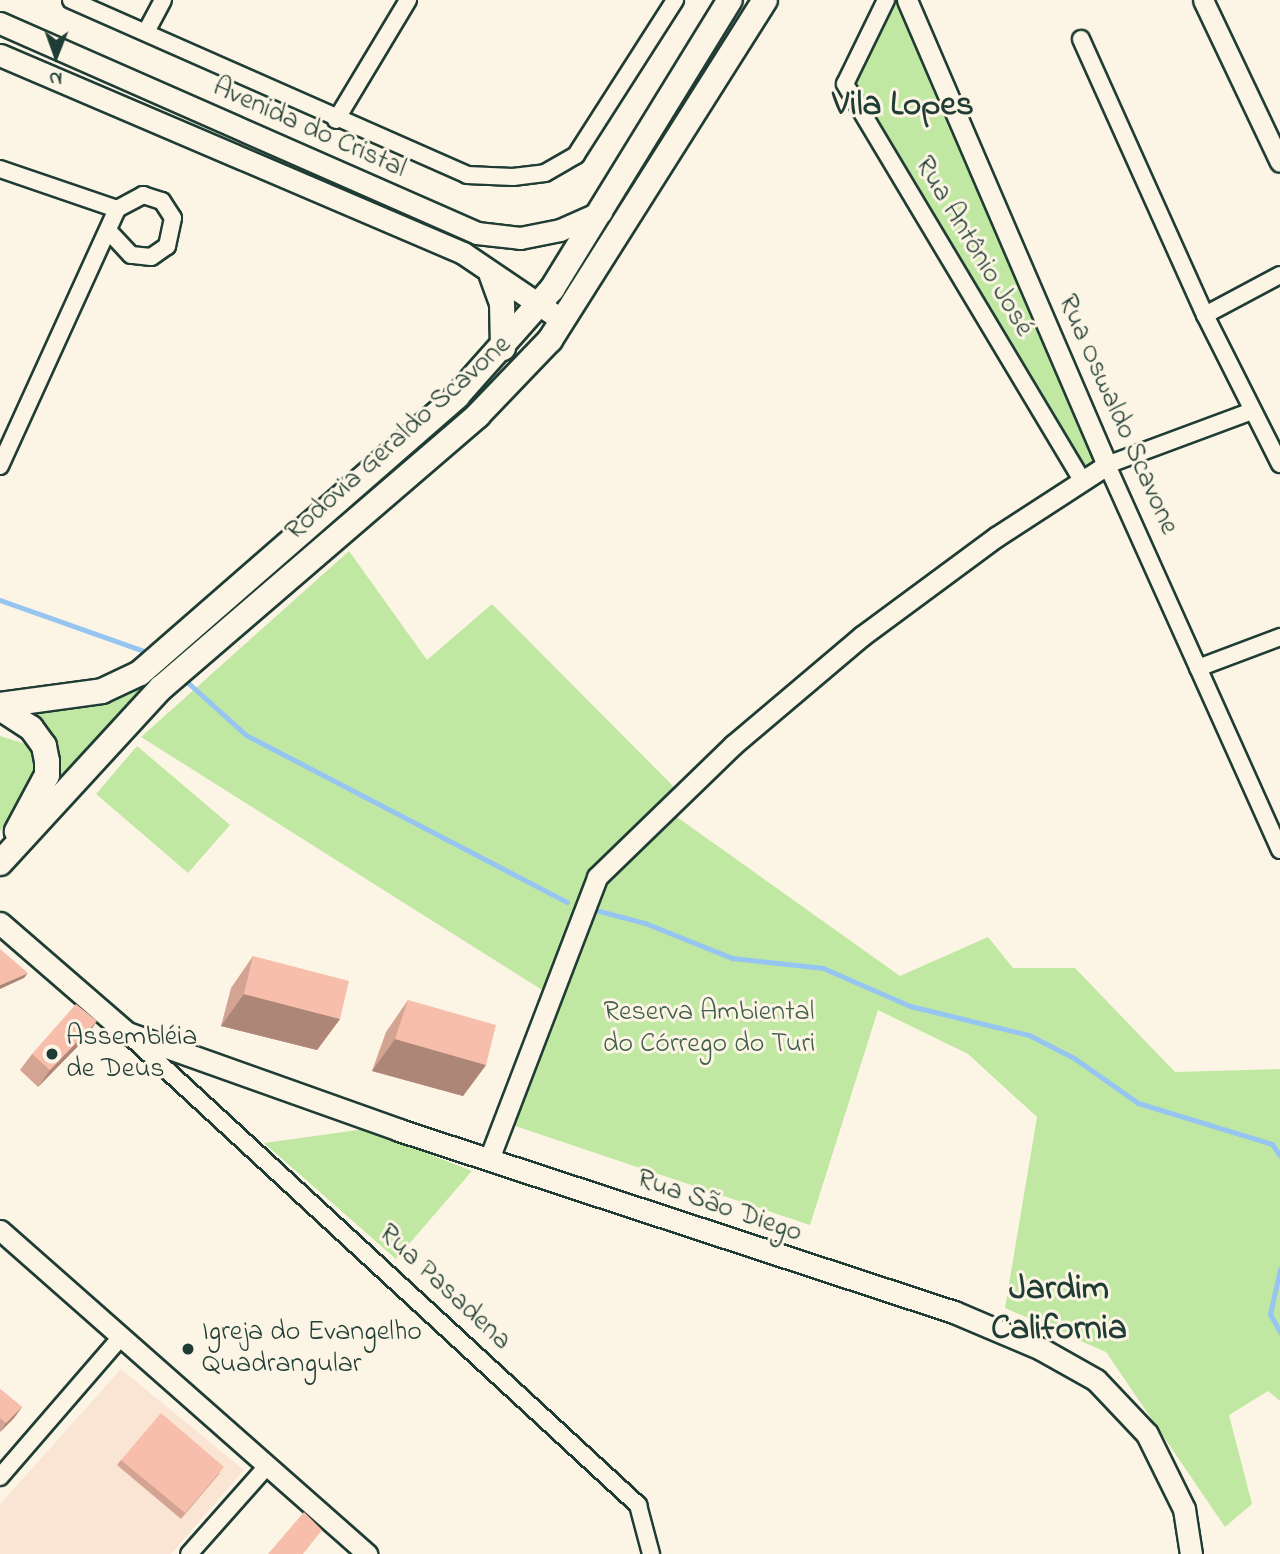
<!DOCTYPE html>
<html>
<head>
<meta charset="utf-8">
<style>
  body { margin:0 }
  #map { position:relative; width:1280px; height:1554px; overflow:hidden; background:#fcf5e5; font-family:"Indie Flower",sans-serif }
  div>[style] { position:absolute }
  .built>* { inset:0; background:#fae5d4 }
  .green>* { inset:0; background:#c1e8a2 }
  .stream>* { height:5px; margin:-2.5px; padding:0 2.5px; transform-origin:2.5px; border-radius:2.5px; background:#96c5f1 }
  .roads { filter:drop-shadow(2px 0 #1f3d34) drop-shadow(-2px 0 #1f3d34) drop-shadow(0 2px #1f3d34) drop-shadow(0 -2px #1f3d34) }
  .minor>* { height:16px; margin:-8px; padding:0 8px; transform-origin:8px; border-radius:8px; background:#fcf5e5 }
  .tertiary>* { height:19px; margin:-9.5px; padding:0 9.5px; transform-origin:9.5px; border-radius:9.5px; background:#fcf5e5 }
  .secondary>* { height:21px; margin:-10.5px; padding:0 10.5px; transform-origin:10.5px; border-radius:10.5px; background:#fcf5e5 }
  .primary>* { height:24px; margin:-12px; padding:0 12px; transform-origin:12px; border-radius:12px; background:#fcf5e5 }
  .wall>* { inset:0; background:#d4a493 }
  .shaded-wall>* { inset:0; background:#ad8678 }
  .building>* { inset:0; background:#f7bfab }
  .dots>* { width:19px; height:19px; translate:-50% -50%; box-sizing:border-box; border:4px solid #fcf5e5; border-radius:50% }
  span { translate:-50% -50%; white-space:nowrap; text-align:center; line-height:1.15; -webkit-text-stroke:6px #fcf5e5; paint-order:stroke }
  .street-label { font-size:28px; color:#1f3d34 }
  .park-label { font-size:28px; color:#3f5f4a }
  .poi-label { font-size:28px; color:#1f3d34 }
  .left { translate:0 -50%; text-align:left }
  .district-label { font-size:35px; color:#1f3d34; font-weight:700 }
  .north { position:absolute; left:21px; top:21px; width:70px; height:70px; -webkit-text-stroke:5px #fcf5e5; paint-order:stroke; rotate:181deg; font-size:19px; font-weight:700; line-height:28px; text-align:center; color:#1f3d34 }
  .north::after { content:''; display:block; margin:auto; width:24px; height:32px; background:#1f3d34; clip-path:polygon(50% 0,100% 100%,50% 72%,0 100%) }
</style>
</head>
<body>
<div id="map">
  <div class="built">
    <i style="clip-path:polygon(121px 1369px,244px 1470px,171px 1554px,0 1554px,0 1504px)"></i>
  </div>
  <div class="green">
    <i style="clip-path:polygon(886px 0,907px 0,1107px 465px,1082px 480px,845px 84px)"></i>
    <i style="clip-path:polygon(349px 551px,427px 660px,492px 604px,673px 786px,674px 815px,900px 976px,988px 937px,1013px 968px,1075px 968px,1175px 1072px,1280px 1069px,1280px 1401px,1268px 1391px,1229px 1415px,1252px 1504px,1225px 1527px,1106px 1352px,1005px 1308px,1037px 1117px,968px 1054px,878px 1010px,810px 1225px,512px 1125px,558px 1000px,141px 737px)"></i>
    <i style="clip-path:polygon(170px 664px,59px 781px,60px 759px,55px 738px,26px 707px,151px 677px)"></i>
    <i style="clip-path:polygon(0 736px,25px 744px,35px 758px,37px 775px,21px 806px,0 831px)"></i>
    <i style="clip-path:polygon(137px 746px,230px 825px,188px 873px,96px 794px)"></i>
    <i style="clip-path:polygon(365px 1129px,472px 1171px,396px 1259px,264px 1143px)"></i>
  </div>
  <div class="stream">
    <i style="left:0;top:600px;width:156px;rotate:19.5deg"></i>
    <i style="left:186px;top:681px;width:81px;rotate:42deg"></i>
    <i style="left:246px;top:735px;width:362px;rotate:27.5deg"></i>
    <i style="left:599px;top:911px;width:48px;rotate:14.6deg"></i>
    <i style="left:645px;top:923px;width:94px;rotate:21.9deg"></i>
    <i style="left:732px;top:958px;width:92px;rotate:6.3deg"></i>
    <i style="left:823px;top:968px;width:95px;rotate:23.6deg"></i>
    <i style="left:910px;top:1006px;width:122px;rotate:13.7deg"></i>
    <i style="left:1029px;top:1035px;width:51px;rotate:27.1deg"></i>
    <i style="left:1074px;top:1058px;width:78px;rotate:35.1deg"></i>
    <i style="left:1138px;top:1103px;width:140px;rotate:17deg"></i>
    <i style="left:1272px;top:1144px;width:14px;rotate:56deg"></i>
    <i style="left:1280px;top:1269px;width:46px;rotate:102.5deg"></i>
    <i style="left:1270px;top:1314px;width:21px;rotate:61deg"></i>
  </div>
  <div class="roads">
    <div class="minor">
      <i style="left:71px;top:0;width:433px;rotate:23.8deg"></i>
      <i style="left:467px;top:175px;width:46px;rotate:2.5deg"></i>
      <i style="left:513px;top:177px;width:32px;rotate:-7deg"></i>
      <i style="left:545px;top:173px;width:36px;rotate:-30deg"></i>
      <i style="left:576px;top:155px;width:184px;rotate:-57.4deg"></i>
      <i style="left:886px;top:0;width:93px;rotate:116deg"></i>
      <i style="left:845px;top:84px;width:462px;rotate:59.1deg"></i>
      <i style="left:146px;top:32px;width:36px;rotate:-62deg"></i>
      <i style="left:1081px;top:39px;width:303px;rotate:65.8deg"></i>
      <i style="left:1205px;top:315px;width:167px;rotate:63.3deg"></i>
      <i style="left:336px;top:120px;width:140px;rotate:-59deg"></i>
      <i style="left:0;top:169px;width:124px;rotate:18.9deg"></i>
      <i style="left:1205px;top:315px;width:85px;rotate:-28.1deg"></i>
      <i style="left:1252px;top:411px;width:155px;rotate:159.6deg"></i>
      <i style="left:1107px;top:465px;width:422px;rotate:65.8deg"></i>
      <i style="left:0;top:466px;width:282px;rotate:-65.5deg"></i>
      <i style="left:117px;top:209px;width:30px;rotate:-28deg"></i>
      <i style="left:143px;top:195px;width:20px;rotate:18deg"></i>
      <i style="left:162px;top:201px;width:20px;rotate:57deg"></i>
      <i style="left:173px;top:218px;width:29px;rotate:102deg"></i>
      <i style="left:167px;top:246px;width:19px;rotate:145deg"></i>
      <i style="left:151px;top:257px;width:20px;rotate:-174deg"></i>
      <i style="left:131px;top:255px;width:33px;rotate:-133deg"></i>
      <i style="left:1198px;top:668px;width:88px;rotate:-20.7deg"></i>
      <i style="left:132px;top:1038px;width:689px;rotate:42.7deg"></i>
      <i style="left:638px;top:1505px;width:51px;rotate:75.1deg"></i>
      <i style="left:0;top:1477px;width:185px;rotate:-49.2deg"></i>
      <i style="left:189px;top:1554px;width:118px;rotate:-48.4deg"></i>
    </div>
    <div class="tertiary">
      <i style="left:1203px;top:0;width:179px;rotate:64.6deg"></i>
      <i style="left:489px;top:1159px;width:302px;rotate:-69deg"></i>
      <i style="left:597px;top:877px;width:190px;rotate:-44.1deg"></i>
      <i style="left:733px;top:745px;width:169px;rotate:-40.2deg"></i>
      <i style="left:862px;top:636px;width:167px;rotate:-36.5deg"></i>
      <i style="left:996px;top:537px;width:132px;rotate:-33deg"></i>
      <i style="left:1107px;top:465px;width:506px;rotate:-113.27deg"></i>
      <i style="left:0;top:1230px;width:490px;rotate:41.4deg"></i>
    </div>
    <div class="secondary">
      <i style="left:0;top:23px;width:521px;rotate:23.76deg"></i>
      <i style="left:477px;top:233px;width:43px;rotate:6.6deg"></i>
      <i style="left:520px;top:238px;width:41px;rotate:-11.3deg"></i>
      <i style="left:560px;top:230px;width:45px;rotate:-23.7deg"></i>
      <i style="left:0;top:55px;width:504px;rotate:23.15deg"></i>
      <i style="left:463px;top:253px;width:120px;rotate:34.1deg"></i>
      <i style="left:0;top:923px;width:168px;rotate:40.9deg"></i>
      <i style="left:127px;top:1033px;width:289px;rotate:19.6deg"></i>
      <i style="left:399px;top:1130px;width:584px;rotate:18.16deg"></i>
      <i style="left:954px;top:1312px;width:95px;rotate:23deg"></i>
      <i style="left:1041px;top:1349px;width:63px;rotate:29.4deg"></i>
      <i style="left:1096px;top:1380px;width:74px;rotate:46.6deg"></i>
      <i style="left:1147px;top:1434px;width:84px;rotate:63.7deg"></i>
      <i style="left:1184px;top:1509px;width:46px;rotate:81.2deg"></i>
    </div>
    <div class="primary">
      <i style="left:492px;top:276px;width:29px;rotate:70deg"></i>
      <i style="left:502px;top:303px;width:45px;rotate:88.7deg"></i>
      <i style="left:0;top:705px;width:103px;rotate:-7.8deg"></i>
      <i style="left:102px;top:691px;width:42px;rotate:-25.3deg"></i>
      <i style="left:140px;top:673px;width:421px;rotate:-41.1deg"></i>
      <i style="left:457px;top:396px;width:143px;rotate:-48.4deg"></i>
      <i style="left:552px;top:289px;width:339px;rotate:-58.4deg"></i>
      <i style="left:0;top:708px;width:37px;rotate:33deg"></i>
      <i style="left:31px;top:728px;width:22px;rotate:54deg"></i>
      <i style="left:44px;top:746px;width:15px;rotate:79deg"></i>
      <i style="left:47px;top:761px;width:14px;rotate:90deg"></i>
      <i style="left:47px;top:775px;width:64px;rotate:118.2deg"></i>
      <i style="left:0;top:863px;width:238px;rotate:-47.4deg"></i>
      <i style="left:161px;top:688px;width:418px;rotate:-40.7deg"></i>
      <i style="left:478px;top:415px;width:104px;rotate:-46.2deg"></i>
      <i style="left:550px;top:340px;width:402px;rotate:-57.7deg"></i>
    </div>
  </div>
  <div class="wall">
    <i style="clip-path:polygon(253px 956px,340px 1019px,317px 1050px,221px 1026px,231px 988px)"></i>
    <i style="clip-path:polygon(408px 1000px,486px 1065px,463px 1096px,372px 1071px,386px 1032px)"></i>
    <i style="clip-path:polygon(86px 1038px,38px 1087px,20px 1070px,32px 1054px)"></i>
    <i style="clip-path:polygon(0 1389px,22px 1407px,14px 1418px,0 1432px)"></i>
    <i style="clip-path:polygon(121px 1460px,220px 1473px,181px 1519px,117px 1465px)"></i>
  </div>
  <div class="shaded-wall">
    <i style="clip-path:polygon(28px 973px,24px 978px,0 989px,0 985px)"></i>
    <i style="clip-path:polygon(244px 994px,340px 1019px,317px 1050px,221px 1026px)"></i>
    <i style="clip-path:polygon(97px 1021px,86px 1038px,38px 1087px,50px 1070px)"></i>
    <i style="clip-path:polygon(395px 1039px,486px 1065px,463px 1096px,372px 1071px)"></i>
    <i style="clip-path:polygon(22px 1407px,14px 1418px,0 1432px,6px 1423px)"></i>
  </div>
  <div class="building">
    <i style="clip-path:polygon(0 949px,28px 973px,0 985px)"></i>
    <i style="clip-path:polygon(253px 956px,349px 981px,340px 1019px,244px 994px)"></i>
    <i style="clip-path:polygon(408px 1000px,496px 1025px,486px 1065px,395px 1039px)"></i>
    <i style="clip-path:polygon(76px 1004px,97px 1021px,50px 1070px,32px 1054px)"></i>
    <i style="clip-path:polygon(0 1389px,22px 1407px,6px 1423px,0 1418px)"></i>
    <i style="clip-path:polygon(161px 1413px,224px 1467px,185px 1513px,121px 1460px)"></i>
    <i style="clip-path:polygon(304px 1512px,322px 1530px,303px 1554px,268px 1554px)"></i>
  </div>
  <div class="dots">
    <i style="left:52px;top:1054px;background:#1f3d34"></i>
    <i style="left:188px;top:1349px;background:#1f3d34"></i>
  </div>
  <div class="street-label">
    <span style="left:309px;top:129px;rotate:24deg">Avenida do Cristal</span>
    <span style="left:973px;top:247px;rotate:59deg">Rua Antônio José</span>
    <span style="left:1117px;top:415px;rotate:66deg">Rua Oswaldo Scavone</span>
    <span style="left:399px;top:439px;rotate:-42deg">Rodovia Geraldo Scavone</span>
    <span style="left:719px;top:1207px;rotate:19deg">Rua São Diego</span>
    <span style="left:444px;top:1288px;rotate:43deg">Rua Pasadena</span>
  </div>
  <div class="park-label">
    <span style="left:709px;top:1029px">Reserva Ambiental<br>do Córrego do Turi</span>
  </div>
  <div class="poi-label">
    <span class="left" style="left:66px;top:1054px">Assembléia<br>de Deus</span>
    <span class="left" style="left:202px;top:1349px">Igreja do Evangelho<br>Quadrangular</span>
  </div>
  <div class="district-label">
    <span style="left:903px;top:106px">Vila Lopes</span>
    <span style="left:1059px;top:1310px">Jardim<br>California</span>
  </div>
  <div class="north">N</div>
</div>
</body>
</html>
